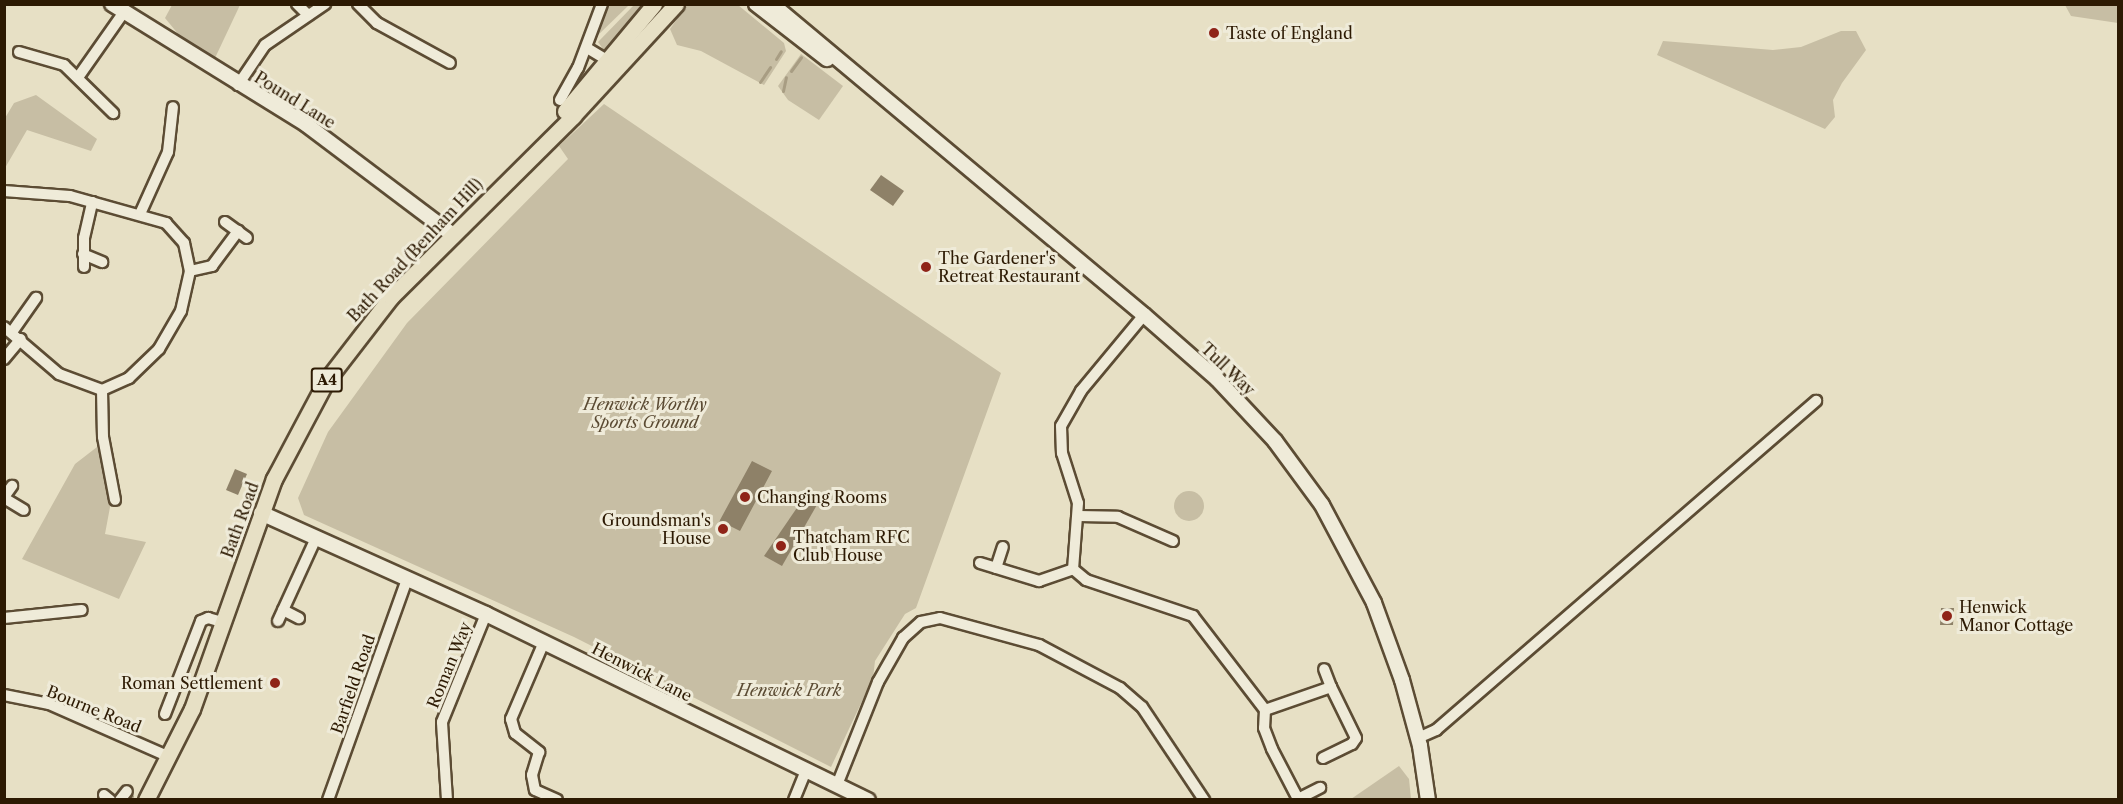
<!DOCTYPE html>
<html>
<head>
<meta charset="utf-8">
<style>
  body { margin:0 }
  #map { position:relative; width:2123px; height:804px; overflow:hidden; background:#e7e0c5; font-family:"Libre Caslon Text",serif }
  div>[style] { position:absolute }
  .green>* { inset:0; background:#c7bea4 }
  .round { border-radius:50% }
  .stream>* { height:3px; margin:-1.5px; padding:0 1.5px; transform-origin:1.5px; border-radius:1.5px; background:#a89d83 }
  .building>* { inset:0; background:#8e8168 }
  .roads { filter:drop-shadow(2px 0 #5c4c34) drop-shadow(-2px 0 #5c4c34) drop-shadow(0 2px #5c4c34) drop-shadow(0 -2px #5c4c34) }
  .street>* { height:10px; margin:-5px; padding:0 5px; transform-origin:5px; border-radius:5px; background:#efebd9 }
  .secondary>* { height:14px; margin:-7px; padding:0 7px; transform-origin:7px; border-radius:7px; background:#efebd9 }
  .primary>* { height:15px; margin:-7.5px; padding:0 7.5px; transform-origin:7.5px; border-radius:7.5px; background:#e7e0c5 }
  .dots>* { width:16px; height:16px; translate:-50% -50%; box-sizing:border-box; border:3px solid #efebd9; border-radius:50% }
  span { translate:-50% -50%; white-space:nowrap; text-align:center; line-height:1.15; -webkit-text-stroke:6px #efebd9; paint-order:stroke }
  .shield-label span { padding:2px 4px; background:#efebd9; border:2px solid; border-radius:4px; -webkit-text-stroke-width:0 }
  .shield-label { font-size:15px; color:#2d1a03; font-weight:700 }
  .poi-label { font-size:16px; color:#2d1a03 }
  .left { translate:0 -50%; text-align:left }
  .right { translate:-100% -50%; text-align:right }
  .street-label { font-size:16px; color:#2d1a03 }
  .park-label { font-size:16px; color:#5b4b33; font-style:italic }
  .frame { position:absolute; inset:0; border:6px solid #2d1a03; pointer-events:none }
</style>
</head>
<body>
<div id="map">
  <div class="green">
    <i style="clip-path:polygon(172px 5px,240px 5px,215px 58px,183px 40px,165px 18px)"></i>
    <i style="clip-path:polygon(607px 5px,629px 5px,596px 37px)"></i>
    <i style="clip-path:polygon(634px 5px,647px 5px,607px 50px,603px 49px,598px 42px)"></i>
    <i style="clip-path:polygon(687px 5px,738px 5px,784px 43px,786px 51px,764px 85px,701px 51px,677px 45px,670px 29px)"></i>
    <i style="clip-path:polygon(2065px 5px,2118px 5px,2118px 23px,2071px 16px)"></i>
    <i style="clip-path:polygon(1841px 31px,1856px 31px,1866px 50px,1842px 83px,1833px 100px,1835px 117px,1825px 129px,1657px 55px,1663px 41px,1773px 50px,1801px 47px)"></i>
    <i style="clip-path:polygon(801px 54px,843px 86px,819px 120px,788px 100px,778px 86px)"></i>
    <i style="clip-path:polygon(36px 95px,97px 139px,91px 151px,27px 130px,5px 168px,5px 118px,14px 103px)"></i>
    <i style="clip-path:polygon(604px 104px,1001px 373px,916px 608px,905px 614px,875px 661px,873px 678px,831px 767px,574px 637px,304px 515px,298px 498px,328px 432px,407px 323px,568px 159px,559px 146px)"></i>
    <i style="clip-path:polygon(97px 447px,113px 491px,105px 534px,146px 542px,119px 599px,22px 559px,75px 464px)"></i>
    <i class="round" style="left:1174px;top:491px;width:30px;height:30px"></i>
    <i style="clip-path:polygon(1399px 766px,1409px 779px,1411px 799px,1351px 799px)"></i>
  </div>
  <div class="stream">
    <i style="left:776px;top:59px;width:9px;rotate:-58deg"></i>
    <i style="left:791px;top:71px;width:17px;rotate:-54deg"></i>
    <i style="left:760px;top:82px;width:18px;rotate:-56deg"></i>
    <i style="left:783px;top:91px;width:14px;rotate:-78deg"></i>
    <i style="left:129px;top:800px;width:5px;rotate:-53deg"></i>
  </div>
  <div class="building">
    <i style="clip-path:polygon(881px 175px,904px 191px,893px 206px,870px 190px)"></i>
    <i style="clip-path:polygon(752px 461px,772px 471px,740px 531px,730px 526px,725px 535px,716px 531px,720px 520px)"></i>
    <i style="clip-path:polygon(235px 469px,247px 474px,238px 495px,226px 490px)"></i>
    <i style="clip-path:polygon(805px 496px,818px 503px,782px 566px,764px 556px)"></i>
    <i style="clip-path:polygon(1941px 608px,1954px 608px,1953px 625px,1940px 625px)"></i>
  </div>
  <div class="roads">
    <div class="street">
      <i style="left:297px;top:4px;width:16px;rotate:45deg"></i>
      <i style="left:358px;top:4px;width:27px;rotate:45deg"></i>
      <i style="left:377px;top:23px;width:83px;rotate:28.7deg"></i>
      <i style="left:587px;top:48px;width:29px;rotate:31deg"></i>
      <i style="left:19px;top:52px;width:47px;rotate:16.1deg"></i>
      <i style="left:64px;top:65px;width:69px;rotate:44.4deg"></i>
      <i style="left:79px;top:76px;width:78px;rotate:-54.9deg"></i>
      <i style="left:238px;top:85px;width:48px;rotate:-56deg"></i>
      <i style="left:265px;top:45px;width:73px;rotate:-34.3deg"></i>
      <i style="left:560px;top:100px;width:37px;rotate:-61deg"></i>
      <i style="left:578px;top:68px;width:68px;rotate:-69.4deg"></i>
      <i style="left:4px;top:191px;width:66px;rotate:4.3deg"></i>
      <i style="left:70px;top:196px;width:100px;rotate:15.7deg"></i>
      <i style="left:166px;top:223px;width:27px;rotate:48deg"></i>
      <i style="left:184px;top:243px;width:29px;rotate:78deg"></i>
      <i style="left:190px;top:271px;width:41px;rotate:102.7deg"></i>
      <i style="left:181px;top:311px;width:44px;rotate:120.1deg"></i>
      <i style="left:159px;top:349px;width:42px;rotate:136deg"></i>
      <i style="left:129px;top:378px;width:30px;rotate:156deg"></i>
      <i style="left:102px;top:390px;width:46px;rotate:-159.6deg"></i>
      <i style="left:59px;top:374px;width:72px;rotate:-139.5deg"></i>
      <i style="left:140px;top:214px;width:68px;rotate:-65.7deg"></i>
      <i style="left:168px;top:152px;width:45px;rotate:-83.7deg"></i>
      <i style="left:225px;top:222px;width:27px;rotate:36deg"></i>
      <i style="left:83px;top:254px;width:21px;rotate:23deg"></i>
      <i style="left:84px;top:267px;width:29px;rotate:-90deg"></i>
      <i style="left:84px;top:238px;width:37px;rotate:-77deg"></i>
      <i style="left:190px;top:271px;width:23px;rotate:-13deg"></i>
      <i style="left:212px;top:266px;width:44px;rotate:-53.4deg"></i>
      <i style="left:1144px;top:315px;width:99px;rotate:129.7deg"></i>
      <i style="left:1081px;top:391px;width:40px;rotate:119.7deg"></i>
      <i style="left:1061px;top:426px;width:27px;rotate:88deg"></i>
      <i style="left:1062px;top:453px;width:52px;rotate:72.3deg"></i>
      <i style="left:1078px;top:503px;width:66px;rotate:94.3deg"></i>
      <i style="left:1073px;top:569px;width:17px;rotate:40deg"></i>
      <i style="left:1086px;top:580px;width:113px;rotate:18.6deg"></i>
      <i style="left:1193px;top:616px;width:118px;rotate:52.5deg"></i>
      <i style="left:1265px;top:710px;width:18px;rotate:93deg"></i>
      <i style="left:1264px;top:728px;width:22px;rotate:69deg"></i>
      <i style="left:1272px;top:749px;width:56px;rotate:62.5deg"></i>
      <i style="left:1298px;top:799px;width:25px;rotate:-27deg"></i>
      <i style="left:12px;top:332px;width:42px;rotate:-54.8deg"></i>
      <i style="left:4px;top:359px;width:26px;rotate:-50deg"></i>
      <i style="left:102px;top:390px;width:47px;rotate:88.8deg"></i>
      <i style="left:103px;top:437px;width:64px;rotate:79.2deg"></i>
      <i style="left:4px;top:497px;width:14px;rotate:-54deg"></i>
      <i style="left:4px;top:498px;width:23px;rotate:31deg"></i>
      <i style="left:1079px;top:516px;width:39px;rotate:1deg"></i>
      <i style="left:1118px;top:517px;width:60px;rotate:23.6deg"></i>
      <i style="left:980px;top:563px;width:62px;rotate:17deg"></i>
      <i style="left:1039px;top:581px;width:36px;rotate:-19deg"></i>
      <i style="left:996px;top:568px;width:22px;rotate:-72deg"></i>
      <i style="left:283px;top:610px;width:18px;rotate:27deg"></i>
      <i style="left:4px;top:618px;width:78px;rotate:-5.9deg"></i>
      <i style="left:278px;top:621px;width:91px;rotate:-65.4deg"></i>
      <i style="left:544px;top:642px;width:84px;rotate:113.2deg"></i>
      <i style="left:511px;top:719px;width:15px;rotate:74deg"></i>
      <i style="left:515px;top:733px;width:31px;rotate:38deg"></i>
      <i style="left:539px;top:752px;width:24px;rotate:107deg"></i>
      <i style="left:532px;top:775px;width:15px;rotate:79deg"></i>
      <i style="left:535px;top:790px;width:24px;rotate:24deg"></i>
      <i style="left:4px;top:695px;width:46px;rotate:11.3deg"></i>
      <i style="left:49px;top:704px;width:132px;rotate:23.7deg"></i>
      <i style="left:1265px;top:710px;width:70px;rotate:-19.2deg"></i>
      <i style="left:1331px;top:687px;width:19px;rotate:-111deg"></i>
      <i style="left:165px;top:714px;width:100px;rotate:-68.8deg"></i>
      <i style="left:201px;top:621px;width:8px;rotate:-23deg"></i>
      <i style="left:208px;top:618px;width:15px;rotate:16deg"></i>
      <i style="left:1418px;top:738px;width:20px;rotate:-24deg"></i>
      <i style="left:1436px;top:730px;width:503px;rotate:-40.89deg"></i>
      <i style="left:1323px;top:758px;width:32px;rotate:-26deg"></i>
      <i style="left:1352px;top:744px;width:7px;rotate:-56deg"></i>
      <i style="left:1356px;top:738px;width:57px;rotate:-116.1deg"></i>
      <i style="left:837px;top:785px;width:111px;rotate:-68.3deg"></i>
      <i style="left:878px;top:682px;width:51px;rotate:-60.4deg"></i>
      <i style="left:903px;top:638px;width:24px;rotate:-42deg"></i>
      <i style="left:921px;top:622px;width:19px;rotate:-12deg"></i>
      <i style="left:940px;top:618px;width:103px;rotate:15.3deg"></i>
      <i style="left:1039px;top:645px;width:92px;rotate:28deg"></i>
      <i style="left:1120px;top:688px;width:29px;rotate:41deg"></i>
      <i style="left:1142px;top:707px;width:112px;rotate:56.3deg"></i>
      <i style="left:104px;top:795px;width:8px;rotate:40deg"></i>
      <i style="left:120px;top:800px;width:11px;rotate:-52deg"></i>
      <i style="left:328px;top:800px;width:235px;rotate:-70.3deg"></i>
      <i style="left:447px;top:800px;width:78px;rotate:-93.7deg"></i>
      <i style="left:442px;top:722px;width:117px;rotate:-67.8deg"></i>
      <i style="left:794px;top:800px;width:31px;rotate:-68deg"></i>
    </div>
    <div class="secondary">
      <i style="left:112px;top:4px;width:229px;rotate:31.8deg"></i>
      <i style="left:307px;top:125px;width:183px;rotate:37deg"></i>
      <i style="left:756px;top:4px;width:90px;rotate:37.8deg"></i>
      <i style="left:772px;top:4px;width:485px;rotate:39.9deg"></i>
      <i style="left:1144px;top:315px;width:97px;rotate:41.2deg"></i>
      <i style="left:1217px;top:379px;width:85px;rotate:46.9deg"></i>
      <i style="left:1275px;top:441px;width:79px;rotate:53.7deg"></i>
      <i style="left:1322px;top:505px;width:111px;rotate:62deg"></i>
      <i style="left:1374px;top:603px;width:82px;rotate:70deg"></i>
      <i style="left:1402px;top:680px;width:68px;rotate:74.7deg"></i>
      <i style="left:1420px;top:746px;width:55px;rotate:81.6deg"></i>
      <i style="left:261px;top:513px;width:247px;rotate:24.2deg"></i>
      <i style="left:486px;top:614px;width:425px;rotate:26deg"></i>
    </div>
    <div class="primary">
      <i style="left:565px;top:111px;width:139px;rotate:-50.2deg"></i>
      <i style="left:146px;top:800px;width:102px;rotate:-63.2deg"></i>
      <i style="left:192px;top:709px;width:244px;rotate:-70.4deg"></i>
      <i style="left:274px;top:479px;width:111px;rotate:-62deg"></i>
      <i style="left:326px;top:381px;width:106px;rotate:-52.3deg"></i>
      <i style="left:391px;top:297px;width:257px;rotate:-44.8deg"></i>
      <i style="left:573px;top:116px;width:152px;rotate:-47.4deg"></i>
    </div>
  </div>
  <div class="dots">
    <i style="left:1214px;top:33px;background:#8f2418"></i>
    <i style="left:926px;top:267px;background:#8f2418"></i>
    <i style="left:745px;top:497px;background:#8f2418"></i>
    <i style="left:723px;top:529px;background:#8f2418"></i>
    <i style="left:781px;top:546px;background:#8f2418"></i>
    <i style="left:1947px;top:616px;background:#8f2418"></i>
    <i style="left:275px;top:683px;background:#8f2418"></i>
  </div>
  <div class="shield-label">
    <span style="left:327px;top:380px">A4</span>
  </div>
  <div class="poi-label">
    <span class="left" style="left:1226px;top:33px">Taste of England</span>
    <span class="left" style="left:938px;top:267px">The Gardener's<br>Retreat Restaurant</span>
    <span class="left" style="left:757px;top:497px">Changing Rooms</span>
    <span class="right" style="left:711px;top:529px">Groundsman's<br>House</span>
    <span class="left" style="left:793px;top:546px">Thatcham RFC<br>Club House</span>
    <span class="left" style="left:1959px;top:616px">Henwick<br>Manor Cottage</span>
    <span class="right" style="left:263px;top:683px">Roman Settlement</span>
  </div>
  <div class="street-label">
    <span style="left:295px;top:100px;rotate:32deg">Pound Lane</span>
    <span style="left:415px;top:250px;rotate:-47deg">Bath Road (Benham Hill)</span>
    <span style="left:1228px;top:369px;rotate:44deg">Tull Way</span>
    <span style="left:240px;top:520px;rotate:-70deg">Bath Road</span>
    <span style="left:449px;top:665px;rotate:-68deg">Roman Way</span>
    <span style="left:642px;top:672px;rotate:27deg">Henwick Lane</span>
    <span style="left:353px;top:684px;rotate:-71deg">Barfield Road</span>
    <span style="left:94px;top:709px;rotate:22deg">Bourne Road</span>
  </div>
  <div class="park-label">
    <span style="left:645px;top:413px">Henwick Worthy<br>Sports Ground</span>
    <span style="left:789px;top:690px">Henwick Park</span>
  </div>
  <div class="frame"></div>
</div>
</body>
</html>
